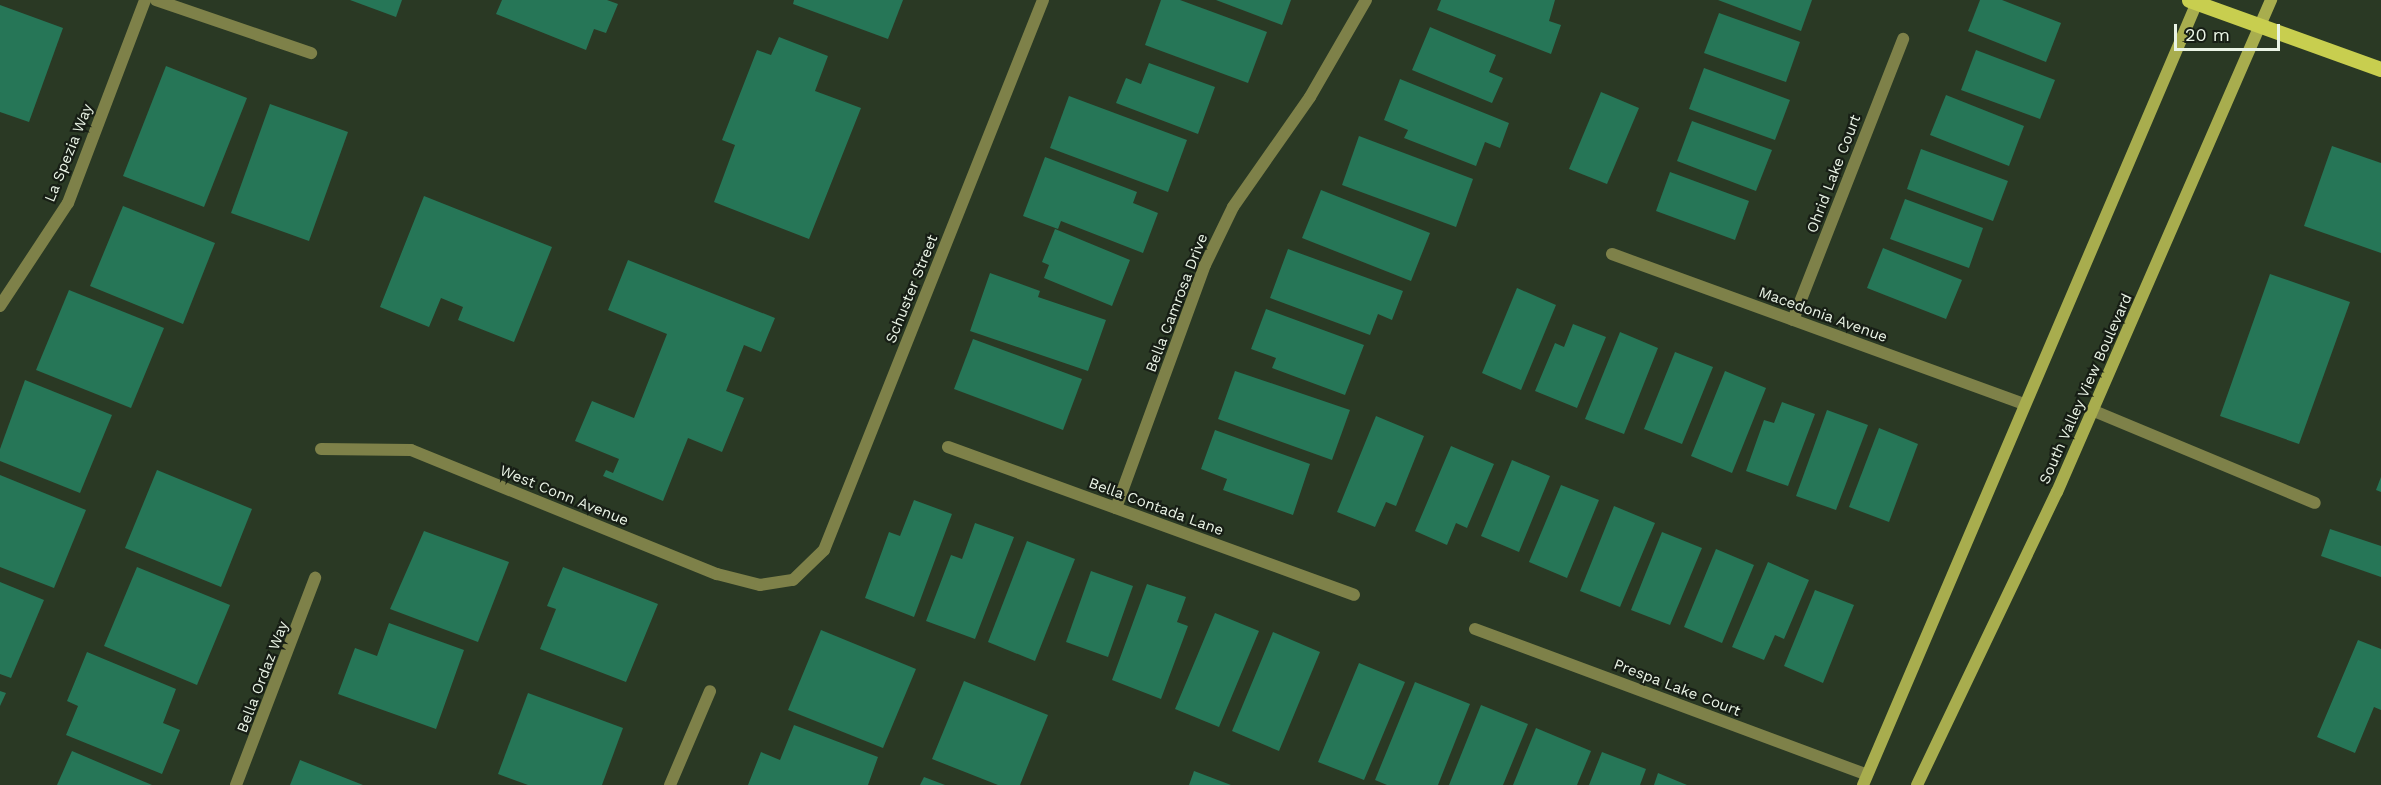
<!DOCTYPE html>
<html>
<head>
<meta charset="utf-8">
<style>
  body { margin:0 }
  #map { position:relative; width:2381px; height:785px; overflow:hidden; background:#2a3924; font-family:"Work Sans",sans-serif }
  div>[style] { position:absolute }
  .building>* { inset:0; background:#267657 }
  .service>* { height:12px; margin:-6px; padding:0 6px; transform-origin:6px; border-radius:6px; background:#7e8149 }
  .minor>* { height:12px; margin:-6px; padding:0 6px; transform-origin:6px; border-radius:6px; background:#7e8149 }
  .secondary>* { height:12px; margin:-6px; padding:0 6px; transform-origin:6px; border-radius:6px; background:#a8ad4e }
  .primary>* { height:15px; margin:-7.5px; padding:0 7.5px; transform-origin:7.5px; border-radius:7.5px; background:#c8ce4f }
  span { translate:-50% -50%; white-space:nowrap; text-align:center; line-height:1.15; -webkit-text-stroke:4.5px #171e15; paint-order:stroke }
  .street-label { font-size:15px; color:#eaf4e6 }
  .scale { position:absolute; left:2174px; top:24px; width:106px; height:27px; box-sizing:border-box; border:3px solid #eaf4e6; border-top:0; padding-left:8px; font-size:18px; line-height:21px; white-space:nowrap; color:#eaf4e6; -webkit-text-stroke:4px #171e15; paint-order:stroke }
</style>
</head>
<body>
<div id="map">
  <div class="building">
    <i style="clip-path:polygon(350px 0,402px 0,396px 17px)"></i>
    <i style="clip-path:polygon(502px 0,607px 0,618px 4px,606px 33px,594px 29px,586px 50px,496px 14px)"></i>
    <i style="clip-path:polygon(794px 0,903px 0,888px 39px,793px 4px)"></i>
    <i style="clip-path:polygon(1161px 0,1180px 0,1267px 32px,1248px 83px,1145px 45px)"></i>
    <i style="clip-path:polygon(1216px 0,1291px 0,1282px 25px)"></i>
    <i style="clip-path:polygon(1441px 0,1555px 0,1549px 21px,1561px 25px,1551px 54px,1437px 10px)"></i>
    <i style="clip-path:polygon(1718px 0,1812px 0,1801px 31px)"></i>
    <i style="clip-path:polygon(1980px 0,2002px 0,2061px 23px,2046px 62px,1968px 31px)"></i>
    <i style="clip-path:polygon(0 5px,63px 28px,29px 122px,0 112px)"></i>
    <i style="clip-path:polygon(1719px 13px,1800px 42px,1786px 82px,1704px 53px)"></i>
    <i style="clip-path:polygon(1430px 27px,1496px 55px,1489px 72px,1503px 78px,1492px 103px,1412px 70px)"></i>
    <i style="clip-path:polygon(779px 37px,828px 56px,815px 91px,861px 108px,809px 239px,714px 202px,735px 145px,722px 140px,757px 50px,771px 55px)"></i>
    <i style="clip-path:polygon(1976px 50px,2055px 80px,2040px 119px,1961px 90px)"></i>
    <i style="clip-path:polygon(1149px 63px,1215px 87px,1198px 134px,1116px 103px,1126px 78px,1141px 84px)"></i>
    <i style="clip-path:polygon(166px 66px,247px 98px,204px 207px,123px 176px)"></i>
    <i style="clip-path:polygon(1704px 68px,1790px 100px,1775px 140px,1689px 109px)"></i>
    <i style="clip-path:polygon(1400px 79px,1509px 123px,1500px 148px,1485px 142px,1476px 166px,1404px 138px,1408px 130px,1384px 120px)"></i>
    <i style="clip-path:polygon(1601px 92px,1639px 108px,1607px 184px,1569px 169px)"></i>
    <i style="clip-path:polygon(1946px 95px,2024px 126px,2009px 166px,1930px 135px)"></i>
    <i style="clip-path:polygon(1069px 96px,1187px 140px,1168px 192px,1050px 148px)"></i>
    <i style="clip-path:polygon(270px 104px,348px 132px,309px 241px,231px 213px)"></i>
    <i style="clip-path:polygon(1692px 121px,1772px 150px,1756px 191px,1677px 161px)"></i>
    <i style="clip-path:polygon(1359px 136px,1473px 179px,1456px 227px,1342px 185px)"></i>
    <i style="clip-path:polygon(2332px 146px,2381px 163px,2381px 253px,2304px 226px)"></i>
    <i style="clip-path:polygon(1921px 149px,2008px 181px,1993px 221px,1907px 189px)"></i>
    <i style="clip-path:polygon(1045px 157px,1137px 192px,1133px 203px,1158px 213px,1143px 253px,1061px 221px,1058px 229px,1023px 216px)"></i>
    <i style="clip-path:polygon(1670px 172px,1749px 201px,1735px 240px,1656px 211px)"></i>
    <i style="clip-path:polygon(1321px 190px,1430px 233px,1411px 281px,1302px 238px)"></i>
    <i style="clip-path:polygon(424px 196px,552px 247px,514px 342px,458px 320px,463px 307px,441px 298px,429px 327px,380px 307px)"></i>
    <i style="clip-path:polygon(1905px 199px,1983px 228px,1969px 268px,1890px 239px)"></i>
    <i style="clip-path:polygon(123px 206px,215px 243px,183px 324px,90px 286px)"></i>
    <i style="clip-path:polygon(1055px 229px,1130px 260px,1112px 306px,1044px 278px,1049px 265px,1042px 262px)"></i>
    <i style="clip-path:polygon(1883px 248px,1962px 280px,1946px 319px,1867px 288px)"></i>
    <i style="clip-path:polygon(1288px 249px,1403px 291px,1392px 320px,1378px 314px,1370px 335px,1270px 298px)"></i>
    <i style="clip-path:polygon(628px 260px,775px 318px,761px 352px,744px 345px,726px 391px,744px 398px,722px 452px,688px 438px,663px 501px,603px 476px,606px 470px,613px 473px,619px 459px,575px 441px,592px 401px,634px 418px,667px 334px,608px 310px)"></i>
    <i style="clip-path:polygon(990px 273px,1040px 291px,1038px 297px,1106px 320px,1088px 371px,970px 331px)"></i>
    <i style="clip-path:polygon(2270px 274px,2350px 302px,2299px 444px,2220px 416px)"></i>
    <i style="clip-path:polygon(1517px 288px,1556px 305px,1521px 390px,1482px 373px)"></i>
    <i style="clip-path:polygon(69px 290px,164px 328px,131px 408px,36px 370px)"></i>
    <i style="clip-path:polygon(1266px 309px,1364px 345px,1345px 395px,1272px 368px,1276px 358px,1251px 349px)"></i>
    <i style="clip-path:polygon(1573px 324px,1606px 337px,1577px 408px,1535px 391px,1555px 343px,1564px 347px)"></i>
    <i style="clip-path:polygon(1620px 332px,1658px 348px,1624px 434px,1585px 419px)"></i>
    <i style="clip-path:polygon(973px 339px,1082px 379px,1063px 430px,954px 389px)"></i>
    <i style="clip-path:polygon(1675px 352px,1713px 367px,1682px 444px,1644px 429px)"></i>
    <i style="clip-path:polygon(1235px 371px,1350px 410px,1332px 460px,1218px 419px)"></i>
    <i style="clip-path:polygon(1725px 371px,1766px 388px,1732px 473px,1691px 456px)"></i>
    <i style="clip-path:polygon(25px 380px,112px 415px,80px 493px,0 461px,0 449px)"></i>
    <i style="clip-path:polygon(1782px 402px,1815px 414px,1788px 486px,1746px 471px,1764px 420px,1774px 423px)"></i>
    <i style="clip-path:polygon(1827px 410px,1868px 425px,1836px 510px,1796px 496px)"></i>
    <i style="clip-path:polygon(1376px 416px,1424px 436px,1396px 506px,1386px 502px,1375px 527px,1337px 512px)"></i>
    <i style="clip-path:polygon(1879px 428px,1918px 444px,1889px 522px,1849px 507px)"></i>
    <i style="clip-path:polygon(1215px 430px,1310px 464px,1293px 515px,1223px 490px,1227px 479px,1201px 469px)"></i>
    <i style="clip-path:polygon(1451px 446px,1494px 464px,1467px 528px,1456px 523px,1447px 545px,1415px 531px)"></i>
    <i style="clip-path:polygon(1512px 460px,1550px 476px,1519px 552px,1481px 536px)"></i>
    <i style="clip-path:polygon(157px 470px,252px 509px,221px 587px,125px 548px)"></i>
    <i style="clip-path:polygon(0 475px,86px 510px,54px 588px,0 567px)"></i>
    <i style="clip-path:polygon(2381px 477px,2381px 492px,2376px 490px)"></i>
    <i style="clip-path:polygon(1561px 485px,1599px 500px,1567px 578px,1529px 562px)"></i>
    <i style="clip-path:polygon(914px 500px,952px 514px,914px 617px,865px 598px,889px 532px,900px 536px)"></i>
    <i style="clip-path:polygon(1614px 506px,1655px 523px,1620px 607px,1580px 591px)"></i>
    <i style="clip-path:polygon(975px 523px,1014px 537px,975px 639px,926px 621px,951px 555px,962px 559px)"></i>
    <i style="clip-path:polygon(2330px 529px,2381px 546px,2381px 577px,2321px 556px)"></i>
    <i style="clip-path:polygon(424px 531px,509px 562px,478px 642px,390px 609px)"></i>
    <i style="clip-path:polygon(1662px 532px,1702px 548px,1670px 625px,1631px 610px)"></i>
    <i style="clip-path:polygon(1027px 541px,1075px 559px,1035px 661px,988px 642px)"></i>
    <i style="clip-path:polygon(1716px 549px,1754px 565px,1722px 643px,1684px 627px)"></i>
    <i style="clip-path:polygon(1768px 562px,1809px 580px,1784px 639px,1775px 635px,1764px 660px,1732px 647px)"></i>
    <i style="clip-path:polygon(137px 567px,230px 605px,197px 685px,104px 646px)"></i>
    <i style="clip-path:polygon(563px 567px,658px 604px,626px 682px,540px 649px,556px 609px,547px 606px)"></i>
    <i style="clip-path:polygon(1091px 571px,1133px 586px,1108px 657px,1066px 642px)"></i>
    <i style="clip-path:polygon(0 582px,44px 600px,11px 678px,0 674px)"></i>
    <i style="clip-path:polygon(1147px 584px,1186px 597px,1177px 622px,1188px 626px,1161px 699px,1112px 680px)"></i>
    <i style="clip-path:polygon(1815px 590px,1854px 605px,1823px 683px,1784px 666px)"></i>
    <i style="clip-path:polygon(1215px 613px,1259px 631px,1219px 727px,1175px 709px)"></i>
    <i style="clip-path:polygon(389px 623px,464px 650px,436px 729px,338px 694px,355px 648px,377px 656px)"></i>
    <i style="clip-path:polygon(821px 630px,916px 669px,883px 748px,788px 710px)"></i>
    <i style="clip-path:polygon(1273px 632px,1320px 652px,1279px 751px,1232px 731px)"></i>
    <i style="clip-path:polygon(2358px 640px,2381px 649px,2381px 710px,2374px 707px,2355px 753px,2317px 737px)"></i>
    <i style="clip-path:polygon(87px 652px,176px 689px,163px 723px,180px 730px,162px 774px,66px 735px,78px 706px,67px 701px)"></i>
    <i style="clip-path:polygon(1359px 663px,1405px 682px,1364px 780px,1318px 762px)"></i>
    <i style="clip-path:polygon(964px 681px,1048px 715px,1020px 785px,998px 785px,932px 759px)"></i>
    <i style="clip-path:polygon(1415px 682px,1470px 704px,1438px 785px,1387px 785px,1375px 780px)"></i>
    <i style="clip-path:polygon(0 691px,6px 693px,0 706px)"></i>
    <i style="clip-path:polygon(528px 693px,623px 728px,602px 785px,528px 785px,498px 774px)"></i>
    <i style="clip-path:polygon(1481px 705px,1528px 724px,1503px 785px,1449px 785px)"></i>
    <i style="clip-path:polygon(794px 725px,878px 757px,868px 785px,748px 785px,761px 752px,780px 760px)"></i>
    <i style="clip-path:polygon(1536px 728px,1591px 751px,1577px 785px,1513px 785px)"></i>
    <i style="clip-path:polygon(72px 751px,152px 785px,57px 785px)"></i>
    <i style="clip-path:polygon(1602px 752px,1646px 769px,1640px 785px,1589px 785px)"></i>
    <i style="clip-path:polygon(300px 760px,363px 785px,290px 785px)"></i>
    <i style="clip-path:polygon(1194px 771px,1231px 785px,1189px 785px)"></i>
    <i style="clip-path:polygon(1658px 773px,1687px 785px,1654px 785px)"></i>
    <i style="clip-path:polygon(924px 777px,945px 785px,920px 785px)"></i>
  </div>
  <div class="service">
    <i style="left:2094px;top:411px;width:239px;rotate:22.6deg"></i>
  </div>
  <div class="minor">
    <i style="left:156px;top:0;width:164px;rotate:18.9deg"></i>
    <i style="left:1612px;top:254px;width:438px;rotate:20deg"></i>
    <i style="left:0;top:306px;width:123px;rotate:-56.6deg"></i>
    <i style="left:68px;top:203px;width:217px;rotate:-69.2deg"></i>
    <i style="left:1793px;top:320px;width:302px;rotate:-68.6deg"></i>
    <i style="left:948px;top:447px;width:432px;rotate:20deg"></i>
    <i style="left:321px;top:449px;width:90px;rotate:0.6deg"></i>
    <i style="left:411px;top:450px;width:330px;rotate:22.1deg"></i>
    <i style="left:717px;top:574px;width:44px;rotate:14.3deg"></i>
    <i style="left:760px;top:585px;width:33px;rotate:-9deg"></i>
    <i style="left:793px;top:580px;width:43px;rotate:-44.1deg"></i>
    <i style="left:824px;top:550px;width:592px;rotate:-68.29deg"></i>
    <i style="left:1116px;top:508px;width:259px;rotate:-69.9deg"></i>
    <i style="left:1205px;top:265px;width:64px;rotate:-64.2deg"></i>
    <i style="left:1233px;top:207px;width:134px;rotate:-55deg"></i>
    <i style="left:1310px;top:97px;width:112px;rotate:-60deg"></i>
    <i style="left:1475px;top:629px;width:418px;rotate:20.4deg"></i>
    <i style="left:236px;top:785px;width:222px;rotate:-69.1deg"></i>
    <i style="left:670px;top:785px;width:102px;rotate:-66.9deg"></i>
  </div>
  <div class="secondary">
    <i style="left:1863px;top:785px;width:853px;rotate:-66.89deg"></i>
    <i style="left:1917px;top:785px;width:325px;rotate:-64.5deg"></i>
    <i style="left:2057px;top:492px;width:537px;rotate:-66.49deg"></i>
  </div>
  <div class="primary">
    <i style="left:2189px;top:0;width:204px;rotate:19.8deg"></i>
  </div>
  <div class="street-label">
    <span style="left:69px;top:153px;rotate:-68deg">La Spezia Way</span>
    <span style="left:1834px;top:174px;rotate:-69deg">Ohrid Lake Court</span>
    <span style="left:912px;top:289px;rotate:-68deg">Schuster Street</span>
    <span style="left:1177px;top:303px;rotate:-69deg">Bella Camrosa Drive</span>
    <span style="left:1823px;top:315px;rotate:20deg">Macedonia Avenue</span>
    <span style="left:2086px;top:389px;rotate:-66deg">South Valley View Boulevard</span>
    <span style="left:564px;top:496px;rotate:22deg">West Conn Avenue</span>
    <span style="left:1156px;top:507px;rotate:20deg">Bella Contada Lane</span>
    <span style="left:263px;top:677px;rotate:-69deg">Bella Ordaz Way</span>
    <span style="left:1677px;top:688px;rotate:21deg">Prespa Lake Court</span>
  </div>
  <div class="scale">20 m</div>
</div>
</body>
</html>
